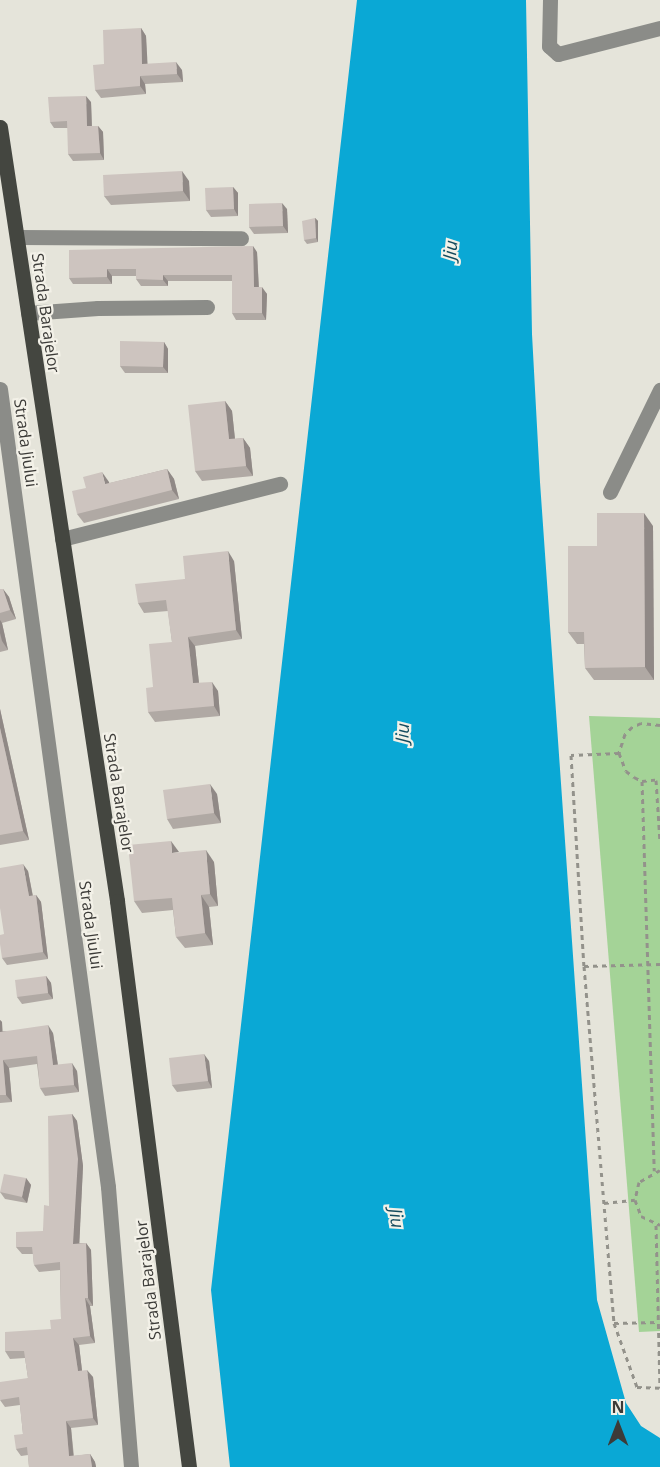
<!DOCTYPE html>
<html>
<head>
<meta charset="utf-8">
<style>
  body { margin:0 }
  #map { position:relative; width:660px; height:1467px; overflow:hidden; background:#e5e4da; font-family:"Open Sans",sans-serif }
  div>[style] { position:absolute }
  .green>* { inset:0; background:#a4d397 }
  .water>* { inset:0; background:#0aa8d5 }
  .path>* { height:3px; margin-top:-1.5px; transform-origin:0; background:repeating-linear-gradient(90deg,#93928b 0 4.5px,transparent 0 9px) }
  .minor>* { height:15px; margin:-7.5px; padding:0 7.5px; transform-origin:7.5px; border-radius:7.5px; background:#8b8c88 }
  .major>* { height:15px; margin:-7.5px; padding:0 7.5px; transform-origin:7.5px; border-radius:7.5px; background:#444640 }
  .wall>* { inset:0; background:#b0a9a4 }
  .shaded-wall>* { inset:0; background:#908986 }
  .building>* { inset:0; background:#cdc4bf }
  span { translate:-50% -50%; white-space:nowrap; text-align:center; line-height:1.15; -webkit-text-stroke:4.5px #f3f1e8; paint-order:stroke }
  .street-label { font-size:16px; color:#3c3b38 }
  .water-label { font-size:18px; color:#144a5d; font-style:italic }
  .north { position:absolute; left:588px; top:1395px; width:60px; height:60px; -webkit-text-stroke:4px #f3f1e8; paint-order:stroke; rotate:0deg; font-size:16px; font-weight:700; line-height:24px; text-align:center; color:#3c3b38 }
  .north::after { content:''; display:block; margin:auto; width:21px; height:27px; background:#3c3b38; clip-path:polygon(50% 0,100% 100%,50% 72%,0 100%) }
</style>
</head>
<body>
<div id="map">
  <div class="green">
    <i style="clip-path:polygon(589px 716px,660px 718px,660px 1331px,639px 1332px)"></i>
  </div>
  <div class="water">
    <i style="clip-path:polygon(357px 0,526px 0,532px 334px,540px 482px,597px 1300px,626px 1403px,641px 1426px,660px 1438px,660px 1467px,230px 1467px,211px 1290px)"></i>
  </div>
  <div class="path">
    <i style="left:660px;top:725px;width:19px;rotate:-174deg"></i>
    <i style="left:641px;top:723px;width:10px;rotate:156deg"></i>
    <i style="left:632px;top:727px;width:10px;rotate:135deg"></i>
    <i style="left:625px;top:734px;width:20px;rotate:108deg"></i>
    <i style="left:619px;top:753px;width:19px;rotate:69deg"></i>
    <i style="left:626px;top:771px;width:10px;rotate:37deg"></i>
    <i style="left:634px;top:777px;width:9px;rotate:27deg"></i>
    <i style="left:642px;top:781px;width:18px;rotate:-6deg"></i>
    <i style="left:619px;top:753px;width:48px;rotate:177.6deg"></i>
    <i style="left:571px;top:755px;width:211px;rotate:86.5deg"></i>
    <i style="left:584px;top:966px;width:358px;rotate:85.2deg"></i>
    <i style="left:614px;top:1323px;width:68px;rotate:70.2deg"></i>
    <i style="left:637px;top:1387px;width:23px;rotate:2deg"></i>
    <i style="left:656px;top:780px;width:62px;rotate:86.3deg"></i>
    <i style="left:642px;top:781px;width:390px;rotate:88.2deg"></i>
    <i style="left:584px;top:966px;width:76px;rotate:-1.5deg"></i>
    <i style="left:660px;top:1170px;width:24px;rotate:150deg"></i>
    <i style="left:639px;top:1182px;width:18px;rotate:103deg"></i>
    <i style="left:635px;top:1200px;width:17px;rotate:69deg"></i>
    <i style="left:641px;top:1216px;width:21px;rotate:25deg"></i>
    <i style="left:604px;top:1203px;width:31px;rotate:-6deg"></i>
    <i style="left:656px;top:1225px;width:163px;rotate:88.6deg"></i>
    <i style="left:614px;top:1323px;width:44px;rotate:-1.3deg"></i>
  </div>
  <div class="minor">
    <i style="left:550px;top:0;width:46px;rotate:91.2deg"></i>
    <i style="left:549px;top:46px;width:12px;rotate:42deg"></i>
    <i style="left:558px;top:54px;width:105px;rotate:-14.3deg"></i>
    <i style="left:18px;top:237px;width:223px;rotate:0.3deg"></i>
    <i style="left:28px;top:313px;width:70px;rotate:-4.1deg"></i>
    <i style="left:98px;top:308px;width:109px;rotate:-0.5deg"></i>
    <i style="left:0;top:389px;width:805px;rotate:82.29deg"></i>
    <i style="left:108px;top:1187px;width:281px;rotate:85.3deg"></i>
    <i style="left:610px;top:492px;width:114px;rotate:-63.9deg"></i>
    <i style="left:62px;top:539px;width:225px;rotate:-14.2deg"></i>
  </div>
  <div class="major">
    <i style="left:0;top:127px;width:783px;rotate:81.4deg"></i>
    <i style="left:117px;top:901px;width:571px;rotate:82.75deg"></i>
  </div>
  <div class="wall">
    <i style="clip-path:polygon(141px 28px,146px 36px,147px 64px,182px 70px,183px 82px,145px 84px,146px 94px,101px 98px,95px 90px,104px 64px)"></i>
    <i style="clip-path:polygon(91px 102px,92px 126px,98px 126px,103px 132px,104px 160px,73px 161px,68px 154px,68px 128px,54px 128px,50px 122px)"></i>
    <i style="clip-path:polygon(189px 181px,190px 201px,111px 205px,104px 196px)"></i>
    <i style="clip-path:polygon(233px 187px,238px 193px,238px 216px,211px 217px,206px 210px)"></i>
    <i style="clip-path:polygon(287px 209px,288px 233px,254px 234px,249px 227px)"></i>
    <i style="clip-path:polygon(315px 218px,318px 221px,318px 242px,307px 244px,304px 240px)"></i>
    <i style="clip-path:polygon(69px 250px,257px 252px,259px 287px,267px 294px,266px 320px,236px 320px,232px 313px,232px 281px,168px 281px,168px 286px,141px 286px,136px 279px,136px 276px,112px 276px,112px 284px,73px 284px,69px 278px)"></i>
    <i style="clip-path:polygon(164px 342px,168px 349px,168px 373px,125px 373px,120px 366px)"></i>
    <i style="clip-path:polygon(225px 401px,232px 411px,235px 439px,243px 438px,250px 448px,253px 476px,202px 481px,195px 471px)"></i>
    <i style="clip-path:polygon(167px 469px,174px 479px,179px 499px,84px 523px,77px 514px,110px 483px)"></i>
    <i style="clip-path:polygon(653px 526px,654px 680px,594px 680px,585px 668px,584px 644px,577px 644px,568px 632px,597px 546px)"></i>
    <i style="clip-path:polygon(234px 561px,242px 639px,195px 646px,199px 683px,218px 691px,220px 716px,155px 722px,148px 712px,153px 687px,172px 642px,168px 611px,144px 613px,138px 603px,185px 579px)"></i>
    <i style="clip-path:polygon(0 589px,3px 589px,9px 597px,16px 619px,2px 623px,8px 650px,0 652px)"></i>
    <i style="clip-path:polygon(0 709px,29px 840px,0 845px)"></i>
    <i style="clip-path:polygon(217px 794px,221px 823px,173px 829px,167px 819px)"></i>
    <i style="clip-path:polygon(179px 853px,214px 862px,218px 906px,209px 907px,213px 945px,185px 948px,176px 937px,173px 910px,142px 913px,134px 901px)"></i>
    <i style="clip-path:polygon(28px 871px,33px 896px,36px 895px,41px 902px,48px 959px,7px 965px,2px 958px,4px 934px)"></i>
    <i style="clip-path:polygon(46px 976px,51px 983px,53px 999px,22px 1004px,17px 997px)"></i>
    <i style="clip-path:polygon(0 1020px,2px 1022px,2px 1031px,53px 1033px,58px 1065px,77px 1071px,79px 1092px,45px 1096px,40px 1088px,37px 1064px,9px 1068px,12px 1102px,0 1103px)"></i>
    <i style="clip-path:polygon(209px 1061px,212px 1088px,177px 1092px,172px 1085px)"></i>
    <i style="clip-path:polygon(72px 1114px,77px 1121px,83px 1166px,79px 1243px,86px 1243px,91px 1250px,93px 1306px,90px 1306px,95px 1343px,79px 1345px,82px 1371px,93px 1377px,98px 1425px,71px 1428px,74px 1456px,90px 1454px,95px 1462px,96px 1467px,29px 1467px,28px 1455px,21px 1456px,16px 1449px,23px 1434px,20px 1405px,5px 1407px,0 1400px,28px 1378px,25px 1358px,10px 1359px,5px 1351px,51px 1329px,61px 1319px,60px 1270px,39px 1272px,34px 1265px,33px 1254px,22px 1254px,16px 1247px,43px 1231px)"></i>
    <i style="clip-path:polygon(26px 1178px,31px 1185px,27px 1203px,5px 1199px,0 1192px)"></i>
  </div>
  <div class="shaded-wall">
    <i style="clip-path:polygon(141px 28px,146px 36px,148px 72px,142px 64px)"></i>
    <i style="clip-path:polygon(176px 62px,182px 70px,183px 82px,177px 74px)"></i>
    <i style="clip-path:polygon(140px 76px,145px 84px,146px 94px,140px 86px)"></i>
    <i style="clip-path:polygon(86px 96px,91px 102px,92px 133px,87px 126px)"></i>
    <i style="clip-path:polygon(98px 126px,103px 132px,104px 160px,100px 153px)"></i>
    <i style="clip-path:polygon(182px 171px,189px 181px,190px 201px,183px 191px)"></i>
    <i style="clip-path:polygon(233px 187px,238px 193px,238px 216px,234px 209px)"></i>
    <i style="clip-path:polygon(282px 203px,287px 209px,288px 233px,283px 226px)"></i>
    <i style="clip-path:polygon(315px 218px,318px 221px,318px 242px,316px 238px)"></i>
    <i style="clip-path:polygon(253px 246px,257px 252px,259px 294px,254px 287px)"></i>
    <i style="clip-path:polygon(107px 269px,112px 276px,112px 284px,107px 277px)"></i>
    <i style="clip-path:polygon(163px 275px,168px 281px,168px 286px,163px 280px)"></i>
    <i style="clip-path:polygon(262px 287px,267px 294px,266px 320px,262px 313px)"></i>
    <i style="clip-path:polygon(164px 342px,168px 349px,168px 373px,163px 367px)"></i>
    <i style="clip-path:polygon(225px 401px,232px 411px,236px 449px,229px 439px)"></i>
    <i style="clip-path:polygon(243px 438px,250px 448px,253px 476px,246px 466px)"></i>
    <i style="clip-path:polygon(167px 469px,174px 479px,179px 499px,172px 490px)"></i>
    <i style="clip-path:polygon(102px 472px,109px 482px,112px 494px,105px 484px)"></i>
    <i style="clip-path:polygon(644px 513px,653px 526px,654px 680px,645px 667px)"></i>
    <i style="clip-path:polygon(228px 551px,234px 561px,242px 639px,236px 630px)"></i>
    <i style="clip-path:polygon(3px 589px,9px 597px,16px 619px,10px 610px)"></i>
    <i style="clip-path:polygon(0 620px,2px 623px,8px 650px,2px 641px,0 633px)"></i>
    <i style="clip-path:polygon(188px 637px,195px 646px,200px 693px,193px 683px)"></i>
    <i style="clip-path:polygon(212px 682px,218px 691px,220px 716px,214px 706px)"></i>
    <i style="clip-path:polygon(0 709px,29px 840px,23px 831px,0 728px)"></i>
    <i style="clip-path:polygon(210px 784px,217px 794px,221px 823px,214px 813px)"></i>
    <i style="clip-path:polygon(171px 841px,179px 852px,172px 853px)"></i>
    <i style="clip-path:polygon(206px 850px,214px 862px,218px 906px,210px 894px)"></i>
    <i style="clip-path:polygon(23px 864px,28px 871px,34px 903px,29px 896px)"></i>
    <i style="clip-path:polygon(36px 895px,41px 902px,48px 959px,43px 952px)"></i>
    <i style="clip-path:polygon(201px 895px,209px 907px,213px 945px,205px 933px)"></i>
    <i style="clip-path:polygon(46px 976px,51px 983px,53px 999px,48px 993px)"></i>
    <i style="clip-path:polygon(0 1020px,2px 1022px,3px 1039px,0 1035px)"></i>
    <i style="clip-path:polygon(48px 1025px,53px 1033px,59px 1073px,53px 1065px)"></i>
    <i style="clip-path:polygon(204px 1054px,209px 1061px,212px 1088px,208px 1081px)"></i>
    <i style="clip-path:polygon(3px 1060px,9px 1068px,12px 1102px,6px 1095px)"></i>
    <i style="clip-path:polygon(72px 1063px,77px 1071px,79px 1092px,74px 1085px)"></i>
    <i style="clip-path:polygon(72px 1114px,77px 1121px,83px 1166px,79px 1251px,73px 1244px)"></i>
    <i style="clip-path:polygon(26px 1178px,31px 1185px,27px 1203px,22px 1197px)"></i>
    <i style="clip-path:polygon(86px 1243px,91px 1250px,93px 1306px,88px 1298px)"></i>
    <i style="clip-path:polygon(85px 1298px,90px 1306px,95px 1343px,90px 1336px)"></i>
    <i style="clip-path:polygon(73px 1338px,79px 1345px,83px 1379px,78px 1371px)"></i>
    <i style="clip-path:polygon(87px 1370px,93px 1377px,98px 1425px,93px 1418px)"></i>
    <i style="clip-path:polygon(66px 1421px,71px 1428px,74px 1464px,69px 1456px)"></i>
    <i style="clip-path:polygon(90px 1454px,95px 1462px,96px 1467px,92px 1467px)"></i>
  </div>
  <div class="building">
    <i style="clip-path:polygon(141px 28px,142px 64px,176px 62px,177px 74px,140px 76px,140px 86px,95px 90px,93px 65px,104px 64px,103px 30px)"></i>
    <i style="clip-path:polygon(86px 96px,87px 126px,98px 126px,100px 153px,68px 154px,67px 121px,50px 122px,48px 97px)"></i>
    <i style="clip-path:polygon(182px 171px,183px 191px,104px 196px,103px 175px)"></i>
    <i style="clip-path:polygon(233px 187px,234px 209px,206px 210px,205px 188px)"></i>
    <i style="clip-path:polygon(282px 203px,283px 226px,249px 227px,249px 204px)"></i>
    <i style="clip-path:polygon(315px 218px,316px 238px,304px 240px,302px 221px)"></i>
    <i style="clip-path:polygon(253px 246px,254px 287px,262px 287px,262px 313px,232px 313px,232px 275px,163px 275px,163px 280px,136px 279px,136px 269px,107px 269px,107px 277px,69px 278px,69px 250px)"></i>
    <i style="clip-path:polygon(120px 341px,164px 342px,163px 367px,120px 366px)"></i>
    <i style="clip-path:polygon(225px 401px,229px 439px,243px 438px,246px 466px,195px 471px,188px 405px)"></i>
    <i style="clip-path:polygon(167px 469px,172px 490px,77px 514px,72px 491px,86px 488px,83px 477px,102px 472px,105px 484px)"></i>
    <i style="clip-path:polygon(597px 513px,644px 513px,645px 667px,585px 668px,584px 632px,568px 632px,568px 546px,597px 546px)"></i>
    <i style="clip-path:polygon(228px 551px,236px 630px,188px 637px,193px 683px,212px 682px,214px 706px,148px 712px,146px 688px,153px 687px,149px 644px,172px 642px,166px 600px,138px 603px,135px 584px,185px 579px,183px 556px)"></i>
    <i style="clip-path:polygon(0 589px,3px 589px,10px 610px,0 613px)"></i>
    <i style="clip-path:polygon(0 728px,23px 831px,0 835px)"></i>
    <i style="clip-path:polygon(210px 784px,214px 813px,167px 819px,163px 790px)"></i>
    <i style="clip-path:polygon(171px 841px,172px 853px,206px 850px,210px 894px,201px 895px,205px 933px,176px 937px,172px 898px,134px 901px,128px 845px)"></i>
    <i style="clip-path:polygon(23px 864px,29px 896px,36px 895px,43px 952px,2px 958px,0 944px,0 935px,4px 934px,0 908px,0 868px)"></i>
    <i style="clip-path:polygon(46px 976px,48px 993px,17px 997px,15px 980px)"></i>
    <i style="clip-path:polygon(48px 1025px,53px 1065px,72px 1063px,74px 1085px,40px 1088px,37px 1056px,3px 1060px,6px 1095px,0 1095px,0 1032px)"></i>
    <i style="clip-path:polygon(204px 1054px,208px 1081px,172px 1085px,169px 1058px)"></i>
    <i style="clip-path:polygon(72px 1114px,78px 1159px,73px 1244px,86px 1243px,88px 1298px,85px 1298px,90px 1336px,73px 1338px,78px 1371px,87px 1370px,93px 1418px,66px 1421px,69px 1456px,90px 1454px,92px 1467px,29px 1467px,27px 1447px,16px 1449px,14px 1435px,23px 1434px,19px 1397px,0 1400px,0 1382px,28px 1378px,24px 1351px,5px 1351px,5px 1332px,51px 1329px,50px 1320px,61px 1319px,60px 1262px,34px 1265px,32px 1247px,16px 1247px,16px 1232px,43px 1231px,44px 1205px,49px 1206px,48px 1116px)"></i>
    <i style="clip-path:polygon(4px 1174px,26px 1178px,22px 1197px,0 1192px)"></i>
  </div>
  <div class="street-label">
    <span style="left:46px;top:313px;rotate:82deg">Strada Barajelor</span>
    <span style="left:26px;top:443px;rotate:82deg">Strada Jiului</span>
    <span style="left:119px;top:793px;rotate:81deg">Strada Barajelor</span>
    <span style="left:91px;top:925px;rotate:82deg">Strada Jiului</span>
    <span style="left:148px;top:1280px;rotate:-97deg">Strada Barajelor</span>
  </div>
  <div class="water-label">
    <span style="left:450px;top:250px;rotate:-84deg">Jiu</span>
    <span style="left:402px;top:733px;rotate:-88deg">Jiu</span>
    <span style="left:397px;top:1218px;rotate:82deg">Jiu</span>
  </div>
  <div class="north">N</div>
</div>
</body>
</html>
